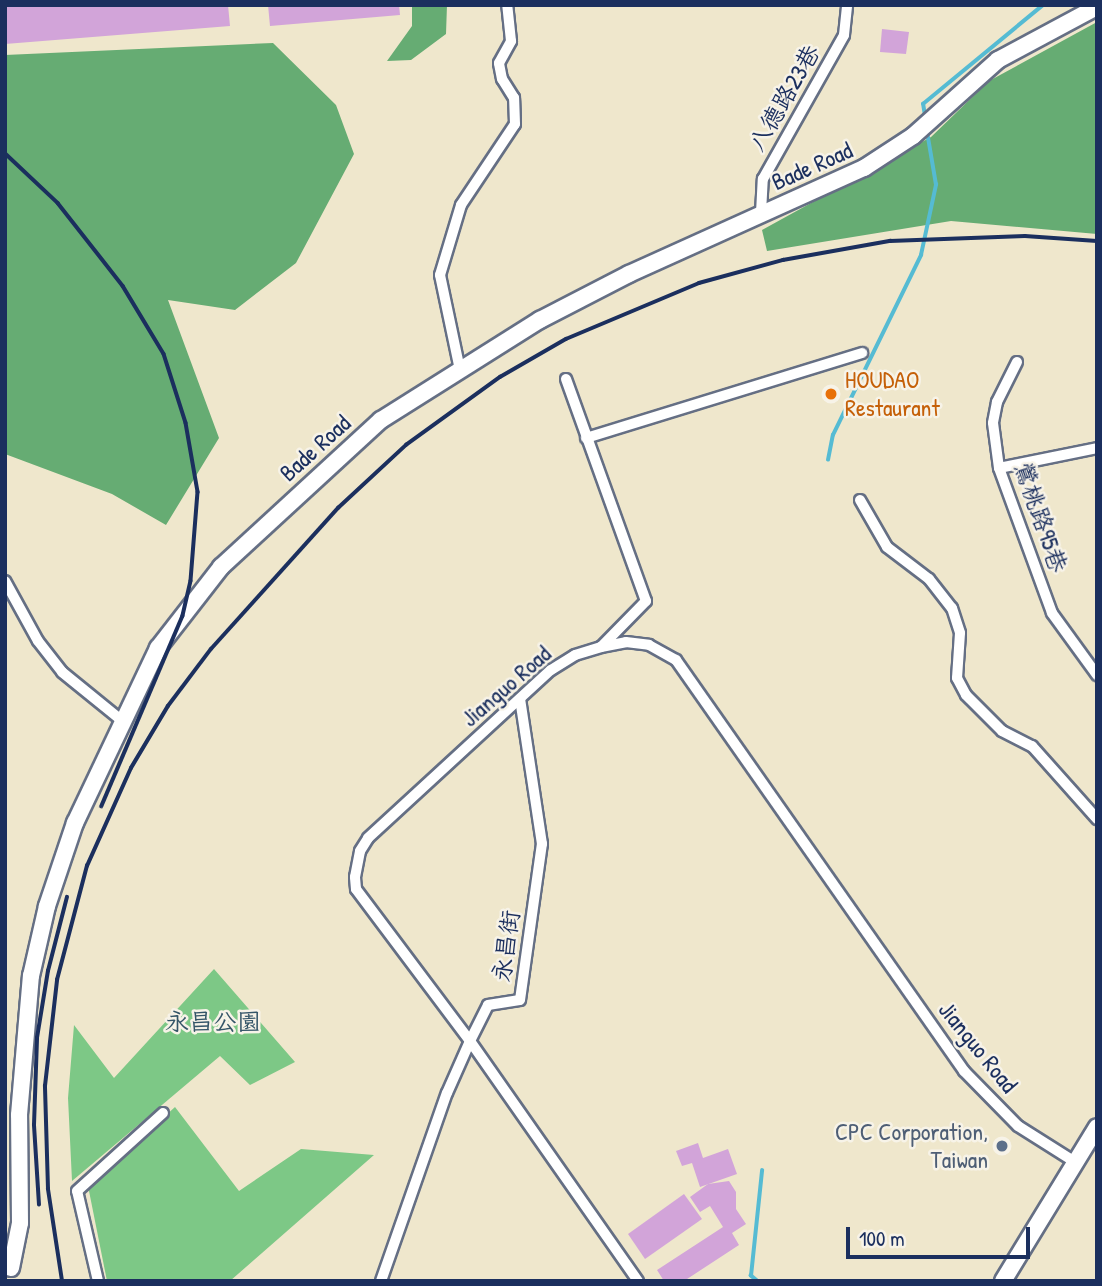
<!DOCTYPE html>
<html>
<head>
<meta charset="utf-8">
<style>
  body { margin:0 }
  #map { position:relative; width:1102px; height:1286px; overflow:hidden; background:#efe7cc; font-family:"Patrick Hand","LXGW WenKai TC",sans-serif }
  div>[style] { position:absolute }
  .green>* { inset:0; background:#7dc886 }
  .forest>* { inset:0; background:#66ac73 }
  .stream>* { height:3.5px; margin:-1.75px; padding:0 1.75px; transform-origin:1.75px; border-radius:1.75px; background:#55bbd3 }
  .building>* { inset:0; background:#d2a4d9 }
  .roads { filter:drop-shadow(2px 0 #656f84) drop-shadow(-2px 0 #656f84) drop-shadow(0 2px #656f84) drop-shadow(0 -2px #656f84) }
  .street>* { height:10px; margin:-5px; padding:0 5px; transform-origin:5px; border-radius:5px; background:#fff }
  .secondary>* { height:16px; margin:-8px; padding:0 8px; transform-origin:8px; border-radius:8px; background:#fff }
  .rail>* { height:3.5px; margin:-1.75px; padding:0 1.75px; transform-origin:1.75px; border-radius:1.75px; background:#1b2f5e }
  .dots>* { width:19px; height:19px; translate:-50% -50%; box-sizing:border-box; border:4px solid #f7f3e8; border-radius:50% }
  span { translate:-50% -50%; white-space:nowrap; text-align:center; line-height:1.15; -webkit-text-stroke:5px #f7f3e8; paint-order:stroke }
  .street-label { font-size:24px; color:#1b2f5e }
  .food-label { font-size:24px; color:#c56008 }
  .left { translate:0 -50%; text-align:left }
  .park-label { font-size:24px; color:#345568 }
  .service-label { font-size:24px; color:#4e5e75 }
  .right { translate:-100% -50%; text-align:right }
  .frame { position:absolute; inset:0; border:7px solid #1b2f5e; pointer-events:none }
  .scale { position:absolute; left:846px; top:1227px; width:184px; height:32px; box-sizing:border-box; border:4px solid #1b2f5e; border-top:0; padding-left:9px; font-size:21px; line-height:24px; white-space:nowrap; color:#1b2f5e; -webkit-text-stroke:5px #f7f3e8; paint-order:stroke }
</style>
</head>
<body>
<div id="map">
  <div class="green">
    <i style="clip-path:polygon(214px 969px,295px 1062px,250px 1085px,220px 1056px,72px 1181px,68px 1098px,74px 1025px,114px 1078px)"></i>
    <i style="clip-path:polygon(175px 1107px,239px 1191px,301px 1149px,374px 1155px,230px 1281px,107px 1281px,88px 1186px)"></i>
  </div>
  <div class="forest">
    <i style="clip-path:polygon(412px 5px,447px 5px,446px 34px,411px 60px,387px 61px,412px 26px)"></i>
    <i style="clip-path:polygon(1097px 22px,1097px 234px,951px 221px,767px 251px,762px 230px,931px 137px,989px 81px)"></i>
    <i style="clip-path:polygon(273px 43px,336px 105px,354px 154px,296px 263px,235px 310px,168px 300px,219px 438px,166px 525px,112px 494px,5px 454px,5px 55px)"></i>
  </div>
  <div class="stream">
    <i style="left:925px;top:116px;width:12px;rotate:-99deg"></i>
    <i style="left:923px;top:104px;width:156px;rotate:-39.5deg"></i>
    <i style="left:828px;top:460px;width:25px;rotate:-79deg"></i>
    <i style="left:833px;top:435px;width:200px;rotate:-63.9deg"></i>
    <i style="left:921px;top:255px;width:72px;rotate:-77.9deg"></i>
    <i style="left:936px;top:185px;width:54px;rotate:-99.6deg"></i>
    <i style="left:757px;top:1281px;width:8px;rotate:-140deg"></i>
    <i style="left:751px;top:1276px;width:106px;rotate:-84deg"></i>
  </div>
  <div class="building">
    <i style="clip-path:polygon(5px 5px,228px 5px,230px 26px,5px 44px)"></i>
    <i style="clip-path:polygon(268px 5px,399px 5px,400px 15px,270px 26px)"></i>
    <i style="clip-path:polygon(882px 29px,909px 32px,906px 54px,880px 52px)"></i>
    <i style="clip-path:polygon(698px 1143px,703px 1158px,728px 1149px,737px 1174px,700px 1187px,692px 1163px,682px 1166px,676px 1151px)"></i>
    <i style="clip-path:polygon(729px 1181px,736px 1192px,736px 1209px,746px 1224px,732px 1233px,739px 1245px,684px 1281px,664px 1281px,657px 1270px,723px 1227px,710px 1206px,700px 1212px,690px 1197px,708px 1184px)"></i>
    <i style="clip-path:polygon(684px 1194px,702px 1219px,645px 1259px,628px 1234px)"></i>
  </div>
  <div class="roads">
    <div class="street">
      <i style="left:761px;top:213px;width:34px;rotate:-87deg"></i>
      <i style="left:763px;top:179px;width:165px;rotate:-60.6deg"></i>
      <i style="left:844px;top:35px;width:30px;rotate:-84deg"></i>
      <i style="left:1017px;top:362px;width:45px;rotate:116.6deg"></i>
      <i style="left:997px;top:402px;width:21px;rotate:101deg"></i>
      <i style="left:993px;top:423px;width:45px;rotate:82.4deg"></i>
      <i style="left:999px;top:468px;width:154px;rotate:69.9deg"></i>
      <i style="left:1052px;top:613px;width:77px;rotate:54deg"></i>
      <i style="left:460px;top:370px;width:97px;rotate:-101.9deg"></i>
      <i style="left:440px;top:275px;width:73px;rotate:-73.3deg"></i>
      <i style="left:461px;top:205px;width:97px;rotate:-56.3deg"></i>
      <i style="left:515px;top:124px;width:26px;rotate:-92deg"></i>
      <i style="left:514px;top:98px;width:22px;rotate:-122deg"></i>
      <i style="left:502px;top:79px;width:16px;rotate:-101deg"></i>
      <i style="left:499px;top:63px;width:25px;rotate:-61deg"></i>
      <i style="left:511px;top:41px;width:36px;rotate:-96deg"></i>
      <i style="left:566px;top:379px;width:236px;rotate:70.2deg"></i>
      <i style="left:646px;top:601px;width:64px;rotate:134.4deg"></i>
      <i style="left:586px;top:438px;width:289px;rotate:-17.1deg"></i>
      <i style="left:999px;top:468px;width:100px;rotate:-11.5deg"></i>
      <i style="left:860px;top:500px;width:54px;rotate:60.1deg"></i>
      <i style="left:887px;top:547px;width:53px;rotate:37.3deg"></i>
      <i style="left:929px;top:579px;width:37px;rotate:52deg"></i>
      <i style="left:952px;top:608px;width:26px;rotate:72deg"></i>
      <i style="left:960px;top:633px;width:45px;rotate:93.8deg"></i>
      <i style="left:957px;top:678px;width:19px;rotate:62deg"></i>
      <i style="left:966px;top:695px;width:51px;rotate:45deg"></i>
      <i style="left:1002px;top:731px;width:34px;rotate:27deg"></i>
      <i style="left:1032px;top:746px;width:98px;rotate:48.3deg"></i>
      <i style="left:5px;top:581px;width:68px;rotate:61.2deg"></i>
      <i style="left:38px;top:641px;width:39px;rotate:52deg"></i>
      <i style="left:62px;top:672px;width:76px;rotate:39.1deg"></i>
      <i style="left:98px;top:1281px;width:92px;rotate:-103.1deg"></i>
      <i style="left:77px;top:1191px;width:116px;rotate:-42.2deg"></i>
      <i style="left:381px;top:1281px;width:199px;rotate:-70.7deg"></i>
      <i style="left:447px;top:1093px;width:57px;rotate:-66.1deg"></i>
      <i style="left:470px;top:1041px;width:40px;rotate:-63.4deg"></i>
      <i style="left:488px;top:1005px;width:32px;rotate:-9deg"></i>
      <i style="left:520px;top:1000px;width:158px;rotate:-82deg"></i>
      <i style="left:542px;top:844px;width:147px;rotate:-98.6deg"></i>
      <i style="left:638px;top:1281px;width:293px;rotate:-125deg"></i>
      <i style="left:470px;top:1041px;width:190px;rotate:-126.9deg"></i>
      <i style="left:356px;top:889px;width:12px;rotate:-95deg"></i>
      <i style="left:355px;top:877px;width:26px;rotate:-79deg"></i>
      <i style="left:360px;top:851px;width:15px;rotate:-58deg"></i>
      <i style="left:368px;top:838px;width:248px;rotate:-42.6deg"></i>
      <i style="left:551px;top:670px;width:28px;rotate:-32deg"></i>
      <i style="left:575px;top:655px;width:27px;rotate:-17deg"></i>
      <i style="left:601px;top:647px;width:25px;rotate:-11deg"></i>
      <i style="left:626px;top:642px;width:23px;rotate:7deg"></i>
      <i style="left:649px;top:645px;width:31px;rotate:29deg"></i>
      <i style="left:676px;top:660px;width:502px;rotate:54.98deg"></i>
      <i style="left:964px;top:1071px;width:77px;rotate:45.5deg"></i>
      <i style="left:1018px;top:1126px;width:67px;rotate:32.3deg"></i>
    </div>
    <div class="secondary">
      <i style="left:11px;top:1268px;width:46px;rotate:-78.7deg"></i>
      <i style="left:20px;top:1223px;width:108px;rotate:-90.5deg"></i>
      <i style="left:19px;top:1115px;width:140px;rotate:-85.1deg"></i>
      <i style="left:31px;top:976px;width:72px;rotate:-77.1deg"></i>
      <i style="left:47px;top:906px;width:88px;rotate:-71.4deg"></i>
      <i style="left:75px;top:823px;width:194px;rotate:-64.6deg"></i>
      <i style="left:158px;top:648px;width:103px;rotate:-52.1deg"></i>
      <i style="left:221px;top:567px;width:217px;rotate:-42.6deg"></i>
      <i style="left:381px;top:420px;width:188px;rotate:-32.2deg"></i>
      <i style="left:540px;top:320px;width:100px;rotate:-27.3deg"></i>
      <i style="left:629px;top:274px;width:258px;rotate:-24.3deg"></i>
      <i style="left:864px;top:168px;width:59px;rotate:-33.1deg"></i>
      <i style="left:913px;top:136px;width:114px;rotate:-41.8deg"></i>
      <i style="left:998px;top:60px;width:112px;rotate:-28.2deg"></i>
      <i style="left:1003px;top:1281px;width:180px;rotate:-58.6deg"></i>
    </div>
  </div>
  <div class="rail">
    <i style="left:5px;top:153px;width:73px;rotate:43.3deg"></i>
    <i style="left:58px;top:203px;width:105px;rotate:51.9deg"></i>
    <i style="left:123px;top:286px;width:79px;rotate:58.9deg"></i>
    <i style="left:164px;top:354px;width:72px;rotate:72.3deg"></i>
    <i style="left:186px;top:423px;width:70px;rotate:80.1deg"></i>
    <i style="left:198px;top:492px;width:89px;rotate:94.5deg"></i>
    <i style="left:191px;top:581px;width:36px;rotate:103deg"></i>
    <i style="left:183px;top:616px;width:207px;rotate:113.1deg"></i>
    <i style="left:39px;top:1205px;width:80px;rotate:-93.6deg"></i>
    <i style="left:34px;top:1125px;width:87px;rotate:-88deg"></i>
    <i style="left:37px;top:1038px;width:68px;rotate:-80.7deg"></i>
    <i style="left:48px;top:971px;width:76px;rotate:-75.6deg"></i>
    <i style="left:62px;top:1281px;width:93px;rotate:-98.7deg"></i>
    <i style="left:48px;top:1189px;width:103px;rotate:-91.7deg"></i>
    <i style="left:45px;top:1086px;width:107px;rotate:-83.5deg"></i>
    <i style="left:57px;top:980px;width:118px;rotate:-75.3deg"></i>
    <i style="left:87px;top:866px;width:107px;rotate:-65.8deg"></i>
    <i style="left:131px;top:768px;width:72px;rotate:-59.2deg"></i>
    <i style="left:168px;top:706px;width:71px;rotate:-53deg"></i>
    <i style="left:211px;top:649px;width:190px;rotate:-48deg"></i>
    <i style="left:338px;top:508px;width:93px;rotate:-42.8deg"></i>
    <i style="left:406px;top:445px;width:116px;rotate:-35.9deg"></i>
    <i style="left:500px;top:377px;width:76px;rotate:-29.9deg"></i>
    <i style="left:566px;top:339px;width:144px;rotate:-22.8deg"></i>
    <i style="left:699px;top:283px;width:87px;rotate:-15.3deg"></i>
    <i style="left:783px;top:260px;width:109px;rotate:-10.1deg"></i>
    <i style="left:890px;top:241px;width:135px;rotate:-2.1deg"></i>
    <i style="left:1025px;top:236px;width:72px;rotate:4deg"></i>
  </div>
  <div class="dots">
    <i style="left:831px;top:394px;background:#e8710a"></i>
    <i style="left:1002px;top:1146px;background:#5c6f8a"></i>
  </div>
  <div class="street-label">
    <span style="left:784px;top:98px;rotate:-60deg">八德路23巷</span>
    <span style="left:812px;top:166px;rotate:-24deg">Bade Road</span>
    <span style="left:315px;top:448px;rotate:-42deg">Bade Road</span>
    <span style="left:1041px;top:517px;rotate:71deg">鶯桃路95巷</span>
    <span style="left:506px;top:686px;rotate:-41deg">Jianguo Road</span>
    <span style="left:506px;top:946px;rotate:-82deg">永昌街</span>
    <span style="left:978px;top:1047px;rotate:51deg">Jianguo Road</span>
  </div>
  <div class="food-label">
    <span class="left" style="left:845px;top:394px">HOUDAO<br>Restaurant</span>
  </div>
  <div class="park-label">
    <span style="left:213px;top:1022px">永昌公園</span>
  </div>
  <div class="service-label">
    <span class="right" style="left:988px;top:1146px">CPC Corporation,<br>Taiwan</span>
  </div>
  <div class="frame"></div>
  <div class="scale">100 m</div>
</div>
</body>
</html>
